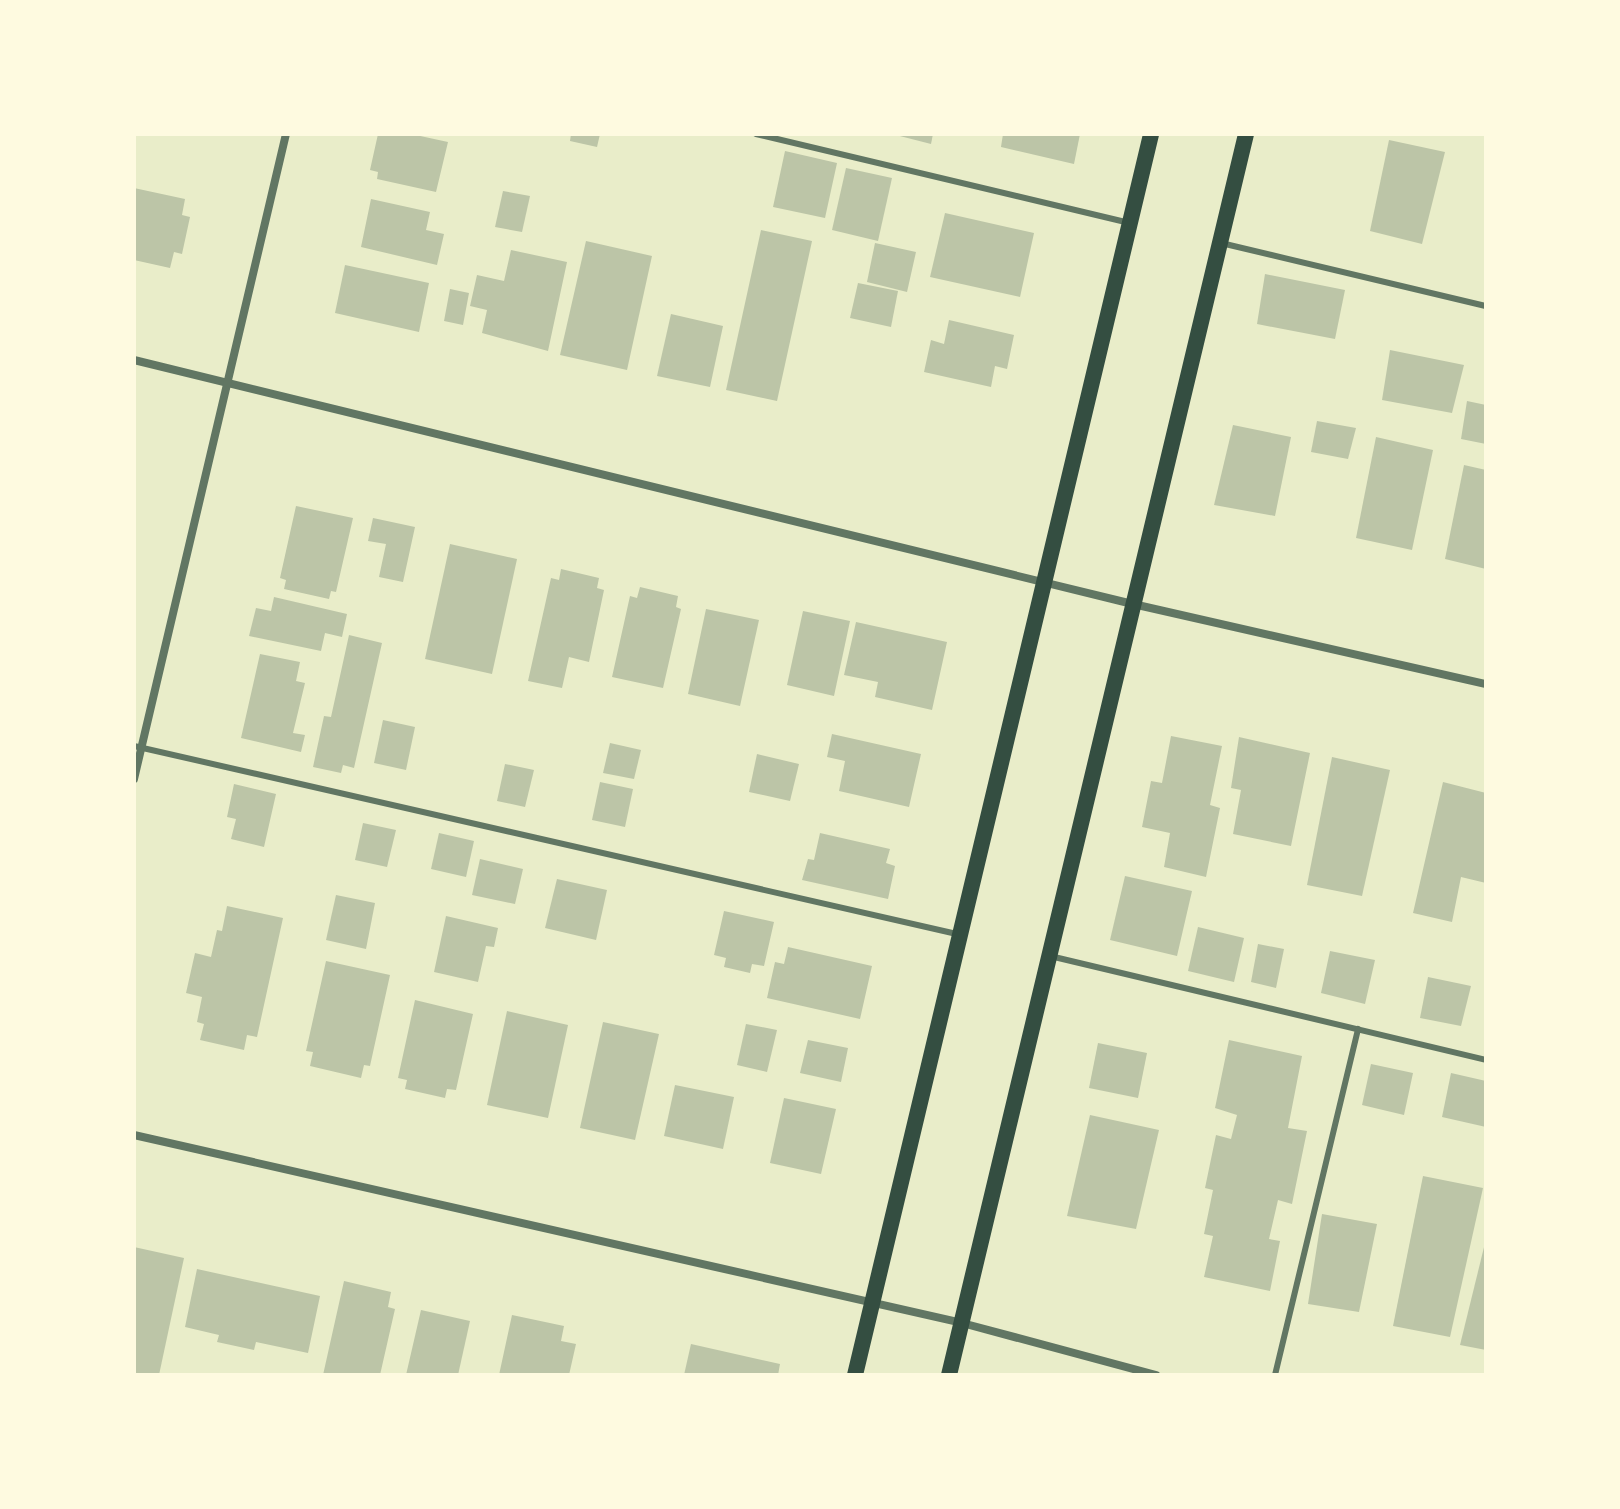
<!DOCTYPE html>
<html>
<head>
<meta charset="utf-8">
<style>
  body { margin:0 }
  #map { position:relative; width:1620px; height:1509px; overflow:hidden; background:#e9edc9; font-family:Cabin,sans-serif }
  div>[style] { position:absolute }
  .building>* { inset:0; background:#bcc5a7 }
  .service>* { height:6px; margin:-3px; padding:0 3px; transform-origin:3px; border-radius:3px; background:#617663 }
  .minor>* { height:8px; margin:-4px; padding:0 4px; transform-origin:4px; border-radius:4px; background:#617663 }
  .secondary>* { height:16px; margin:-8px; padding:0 8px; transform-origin:8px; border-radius:8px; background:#344e41 }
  span { translate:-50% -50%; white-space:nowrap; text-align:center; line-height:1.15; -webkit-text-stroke:6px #fefae0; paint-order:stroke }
  .frame { position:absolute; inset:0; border:136px solid #fefae0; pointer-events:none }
</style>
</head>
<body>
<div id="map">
  <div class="building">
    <i style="clip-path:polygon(378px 134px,411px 134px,448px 142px,436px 192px,377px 179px,378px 172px,370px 170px)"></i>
    <i style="clip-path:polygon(571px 134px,600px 134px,597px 147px,570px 141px)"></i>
    <i style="clip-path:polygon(892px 134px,933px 134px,931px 144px)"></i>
    <i style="clip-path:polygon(1003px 134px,1080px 134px,1074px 164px,1001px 147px)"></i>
    <i style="clip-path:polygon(1389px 140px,1445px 152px,1422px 244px,1370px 231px)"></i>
    <i style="clip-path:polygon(785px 151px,837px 163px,825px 218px,773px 207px)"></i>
    <i style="clip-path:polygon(846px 168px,892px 178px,878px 241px,832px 230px)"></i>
    <i style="clip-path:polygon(134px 188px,185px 199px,182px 215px,190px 217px,182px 254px,174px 252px,170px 268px,134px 260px)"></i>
    <i style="clip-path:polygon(503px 191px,530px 196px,522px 232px,495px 227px)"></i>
    <i style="clip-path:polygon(371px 199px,430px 212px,426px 230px,444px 234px,437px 265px,361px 247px)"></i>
    <i style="clip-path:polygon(945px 213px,1034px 233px,1020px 297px,930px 277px)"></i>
    <i style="clip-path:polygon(761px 230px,812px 241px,777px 401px,726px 390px)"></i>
    <i style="clip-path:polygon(586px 241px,652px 256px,627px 370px,560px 355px)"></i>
    <i style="clip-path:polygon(875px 243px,916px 252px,907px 292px,867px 282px)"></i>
    <i style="clip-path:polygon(511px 250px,567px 262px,548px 351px,482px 333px,487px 310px,470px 306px,477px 275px,504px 281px)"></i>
    <i style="clip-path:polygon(345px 265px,429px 283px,419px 332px,335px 313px)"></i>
    <i style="clip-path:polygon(1265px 274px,1345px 290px,1335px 339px,1257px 324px)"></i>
    <i style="clip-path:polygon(858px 283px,898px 291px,891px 327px,850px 318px)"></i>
    <i style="clip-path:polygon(450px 289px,469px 293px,463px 325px,444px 321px)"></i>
    <i style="clip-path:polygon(671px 314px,723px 326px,710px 387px,657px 376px)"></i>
    <i style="clip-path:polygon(949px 320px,1014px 335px,1007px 369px,995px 366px,991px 387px,924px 372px,931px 340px,944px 344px)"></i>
    <i style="clip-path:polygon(1390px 350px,1464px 365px,1452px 413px,1382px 400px)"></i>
    <i style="clip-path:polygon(1467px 401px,1486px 405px,1486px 444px,1461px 439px)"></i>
    <i style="clip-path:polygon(1317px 421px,1356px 428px,1348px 459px,1311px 452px)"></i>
    <i style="clip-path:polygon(1233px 425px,1291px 437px,1275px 516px,1214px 505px)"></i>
    <i style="clip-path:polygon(1376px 437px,1433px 450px,1412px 550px,1356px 538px)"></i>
    <i style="clip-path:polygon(1464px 465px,1486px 470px,1486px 569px,1445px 559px)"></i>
    <i style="clip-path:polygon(296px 506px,353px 518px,336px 592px,331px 591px,329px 599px,284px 589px,286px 580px,280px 578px)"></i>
    <i style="clip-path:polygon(373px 518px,415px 527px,403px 582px,379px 577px,386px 544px,368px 541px)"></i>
    <i style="clip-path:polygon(450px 544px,517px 559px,492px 674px,425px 659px)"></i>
    <i style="clip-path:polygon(561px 569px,599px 578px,597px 588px,604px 590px,589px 662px,569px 657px,562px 688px,528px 681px,551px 578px,559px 580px)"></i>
    <i style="clip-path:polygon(640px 587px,678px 596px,676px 607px,681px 609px,663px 688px,612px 677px,630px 596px,637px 598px)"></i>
    <i style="clip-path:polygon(274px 597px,347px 614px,342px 637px,325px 633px,321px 651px,249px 636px,256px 608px,271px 611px)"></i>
    <i style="clip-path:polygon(706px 609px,759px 620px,740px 706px,688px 694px)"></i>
    <i style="clip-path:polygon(803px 611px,850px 621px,834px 696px,787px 685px)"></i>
    <i style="clip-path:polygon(856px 622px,947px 642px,932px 710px,875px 697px,878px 682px,844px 675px)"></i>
    <i style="clip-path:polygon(349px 635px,382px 643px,354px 768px,343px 765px,341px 773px,313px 767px,324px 716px,331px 717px)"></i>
    <i style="clip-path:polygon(260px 654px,300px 662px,296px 681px,305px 683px,293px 733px,305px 735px,301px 752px,241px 738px)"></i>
    <i style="clip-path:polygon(383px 720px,415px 727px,406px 770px,374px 763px)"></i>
    <i style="clip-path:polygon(832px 734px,921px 754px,909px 807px,839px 791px,845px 761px,827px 757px)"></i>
    <i style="clip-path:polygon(1171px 736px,1222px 746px,1210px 805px,1220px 808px,1206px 877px,1164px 867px,1170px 833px,1142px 827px,1151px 781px,1162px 783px)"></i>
    <i style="clip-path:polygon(1239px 737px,1310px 753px,1291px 846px,1233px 834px,1241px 790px,1231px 788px)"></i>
    <i style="clip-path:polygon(610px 743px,641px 750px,634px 779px,603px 773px)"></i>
    <i style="clip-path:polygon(757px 754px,799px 764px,790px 801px,749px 792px)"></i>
    <i style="clip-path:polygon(1332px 757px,1390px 770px,1362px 896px,1307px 885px)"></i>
    <i style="clip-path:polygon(505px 764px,534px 770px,525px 807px,497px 801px)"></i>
    <i style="clip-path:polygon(600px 782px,633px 789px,625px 827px,592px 820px)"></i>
    <i style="clip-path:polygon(1443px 782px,1486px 793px,1486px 883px,1461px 877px,1452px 922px,1413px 913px)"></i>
    <i style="clip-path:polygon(234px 784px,276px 794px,264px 847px,231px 839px,236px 819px,227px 817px)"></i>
    <i style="clip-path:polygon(363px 823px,396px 830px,387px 867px,355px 860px)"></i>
    <i style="clip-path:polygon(439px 833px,474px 841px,466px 877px,431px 869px)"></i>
    <i style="clip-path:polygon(820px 833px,890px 849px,886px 863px,895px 866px,888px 899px,802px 880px,808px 859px,814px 860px)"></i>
    <i style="clip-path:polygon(480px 859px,523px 869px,515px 904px,472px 895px)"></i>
    <i style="clip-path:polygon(1125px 876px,1192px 891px,1177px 956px,1110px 940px)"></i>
    <i style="clip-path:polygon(557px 879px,607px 890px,596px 940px,545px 928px)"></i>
    <i style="clip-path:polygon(336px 895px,375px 903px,366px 949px,326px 940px)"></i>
    <i style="clip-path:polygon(227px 906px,283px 918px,257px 1037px,247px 1035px,244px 1050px,200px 1040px,204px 1024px,197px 1022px,202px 997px,186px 993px,195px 953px,211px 957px,217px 930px,222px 931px)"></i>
    <i style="clip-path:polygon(724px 911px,774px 922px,764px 966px,752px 964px,750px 973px,724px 967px,726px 958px,714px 955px)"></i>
    <i style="clip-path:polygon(446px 916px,498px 928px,494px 947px,486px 946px,478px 982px,434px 972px)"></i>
    <i style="clip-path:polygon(1198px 927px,1244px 938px,1234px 982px,1188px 971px)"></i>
    <i style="clip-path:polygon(1258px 944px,1284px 949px,1276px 988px,1251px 982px)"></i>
    <i style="clip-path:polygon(788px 947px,872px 966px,860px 1019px,767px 998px,775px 962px,784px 964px)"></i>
    <i style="clip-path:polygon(1330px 951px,1375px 960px,1365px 1004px,1321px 993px)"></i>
    <i style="clip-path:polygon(326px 961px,390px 975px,370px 1066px,364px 1065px,361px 1078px,310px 1066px,313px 1052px,306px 1051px)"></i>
    <i style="clip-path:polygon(1428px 977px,1471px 986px,1461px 1026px,1420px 1018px)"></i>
    <i style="clip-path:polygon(415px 1000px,473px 1014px,456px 1090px,447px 1089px,445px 1098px,405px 1089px,407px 1080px,398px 1078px)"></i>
    <i style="clip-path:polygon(507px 1011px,568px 1025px,548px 1118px,487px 1105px)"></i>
    <i style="clip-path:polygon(603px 1022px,659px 1034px,635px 1140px,580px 1128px)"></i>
    <i style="clip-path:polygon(746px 1024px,777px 1030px,767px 1072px,737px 1065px)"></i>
    <i style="clip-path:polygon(808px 1040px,848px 1048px,841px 1082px,800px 1073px)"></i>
    <i style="clip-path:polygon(1229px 1040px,1302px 1056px,1288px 1128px,1307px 1131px,1292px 1204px,1278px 1200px,1269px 1239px,1280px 1241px,1270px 1291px,1204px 1277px,1213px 1236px,1204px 1234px,1213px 1190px,1205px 1188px,1216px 1135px,1231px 1139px,1237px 1115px,1215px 1108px)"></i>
    <i style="clip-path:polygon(1098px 1043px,1147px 1053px,1138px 1098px,1089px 1088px)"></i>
    <i style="clip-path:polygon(1371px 1064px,1413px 1073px,1404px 1115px,1362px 1105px)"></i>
    <i style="clip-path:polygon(1451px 1073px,1486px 1081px,1486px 1127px,1442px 1117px)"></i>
    <i style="clip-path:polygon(675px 1085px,734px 1097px,723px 1149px,664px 1136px)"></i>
    <i style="clip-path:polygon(784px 1098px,836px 1109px,821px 1174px,770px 1163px)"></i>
    <i style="clip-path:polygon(1090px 1115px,1159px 1130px,1136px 1229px,1067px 1216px)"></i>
    <i style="clip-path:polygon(1423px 1176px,1483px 1188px,1450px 1337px,1393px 1326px)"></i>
    <i style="clip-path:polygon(1322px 1214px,1377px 1224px,1359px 1312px,1308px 1304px)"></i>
    <i style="clip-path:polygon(1486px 1239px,1486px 1350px,1460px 1345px)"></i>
    <i style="clip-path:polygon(134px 1247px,184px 1258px,159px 1375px,134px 1375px)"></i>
    <i style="clip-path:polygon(197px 1269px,320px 1296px,308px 1353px,256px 1342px,254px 1350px,217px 1342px,219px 1335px,185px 1327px)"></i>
    <i style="clip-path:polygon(344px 1281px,391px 1292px,388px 1307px,395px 1309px,380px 1375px,323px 1375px)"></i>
    <i style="clip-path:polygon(421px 1310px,470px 1321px,458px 1375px,406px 1375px)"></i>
    <i style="clip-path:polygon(512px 1315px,564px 1326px,561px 1341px,576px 1344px,569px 1375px,499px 1375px)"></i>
    <i style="clip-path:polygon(691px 1344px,780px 1364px,778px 1375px,684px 1375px)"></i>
  </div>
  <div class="service">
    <i style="left:756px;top:134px;width:383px;rotate:13.4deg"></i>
    <i style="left:1221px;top:243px;width:272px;rotate:13.4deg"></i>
    <i style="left:134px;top:746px;width:844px;rotate:12.87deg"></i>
    <i style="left:1050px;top:956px;width:448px;rotate:13.4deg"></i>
    <i style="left:1275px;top:1375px;width:356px;rotate:-76.5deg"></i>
  </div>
  <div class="minor">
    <i style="left:134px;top:360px;width:1028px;rotate:13.73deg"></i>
    <i style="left:1133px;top:604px;width:362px;rotate:12.8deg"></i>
    <i style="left:134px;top:779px;width:663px;rotate:-76.74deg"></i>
    <i style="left:134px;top:1135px;width:849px;rotate:12.79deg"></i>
    <i style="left:962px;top:1323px;width:201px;rotate:15deg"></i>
  </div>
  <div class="secondary">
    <i style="left:855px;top:1375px;width:1276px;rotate:-76.58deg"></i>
    <i style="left:949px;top:1375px;width:1276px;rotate:-76.54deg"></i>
  </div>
  <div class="frame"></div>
</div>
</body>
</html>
